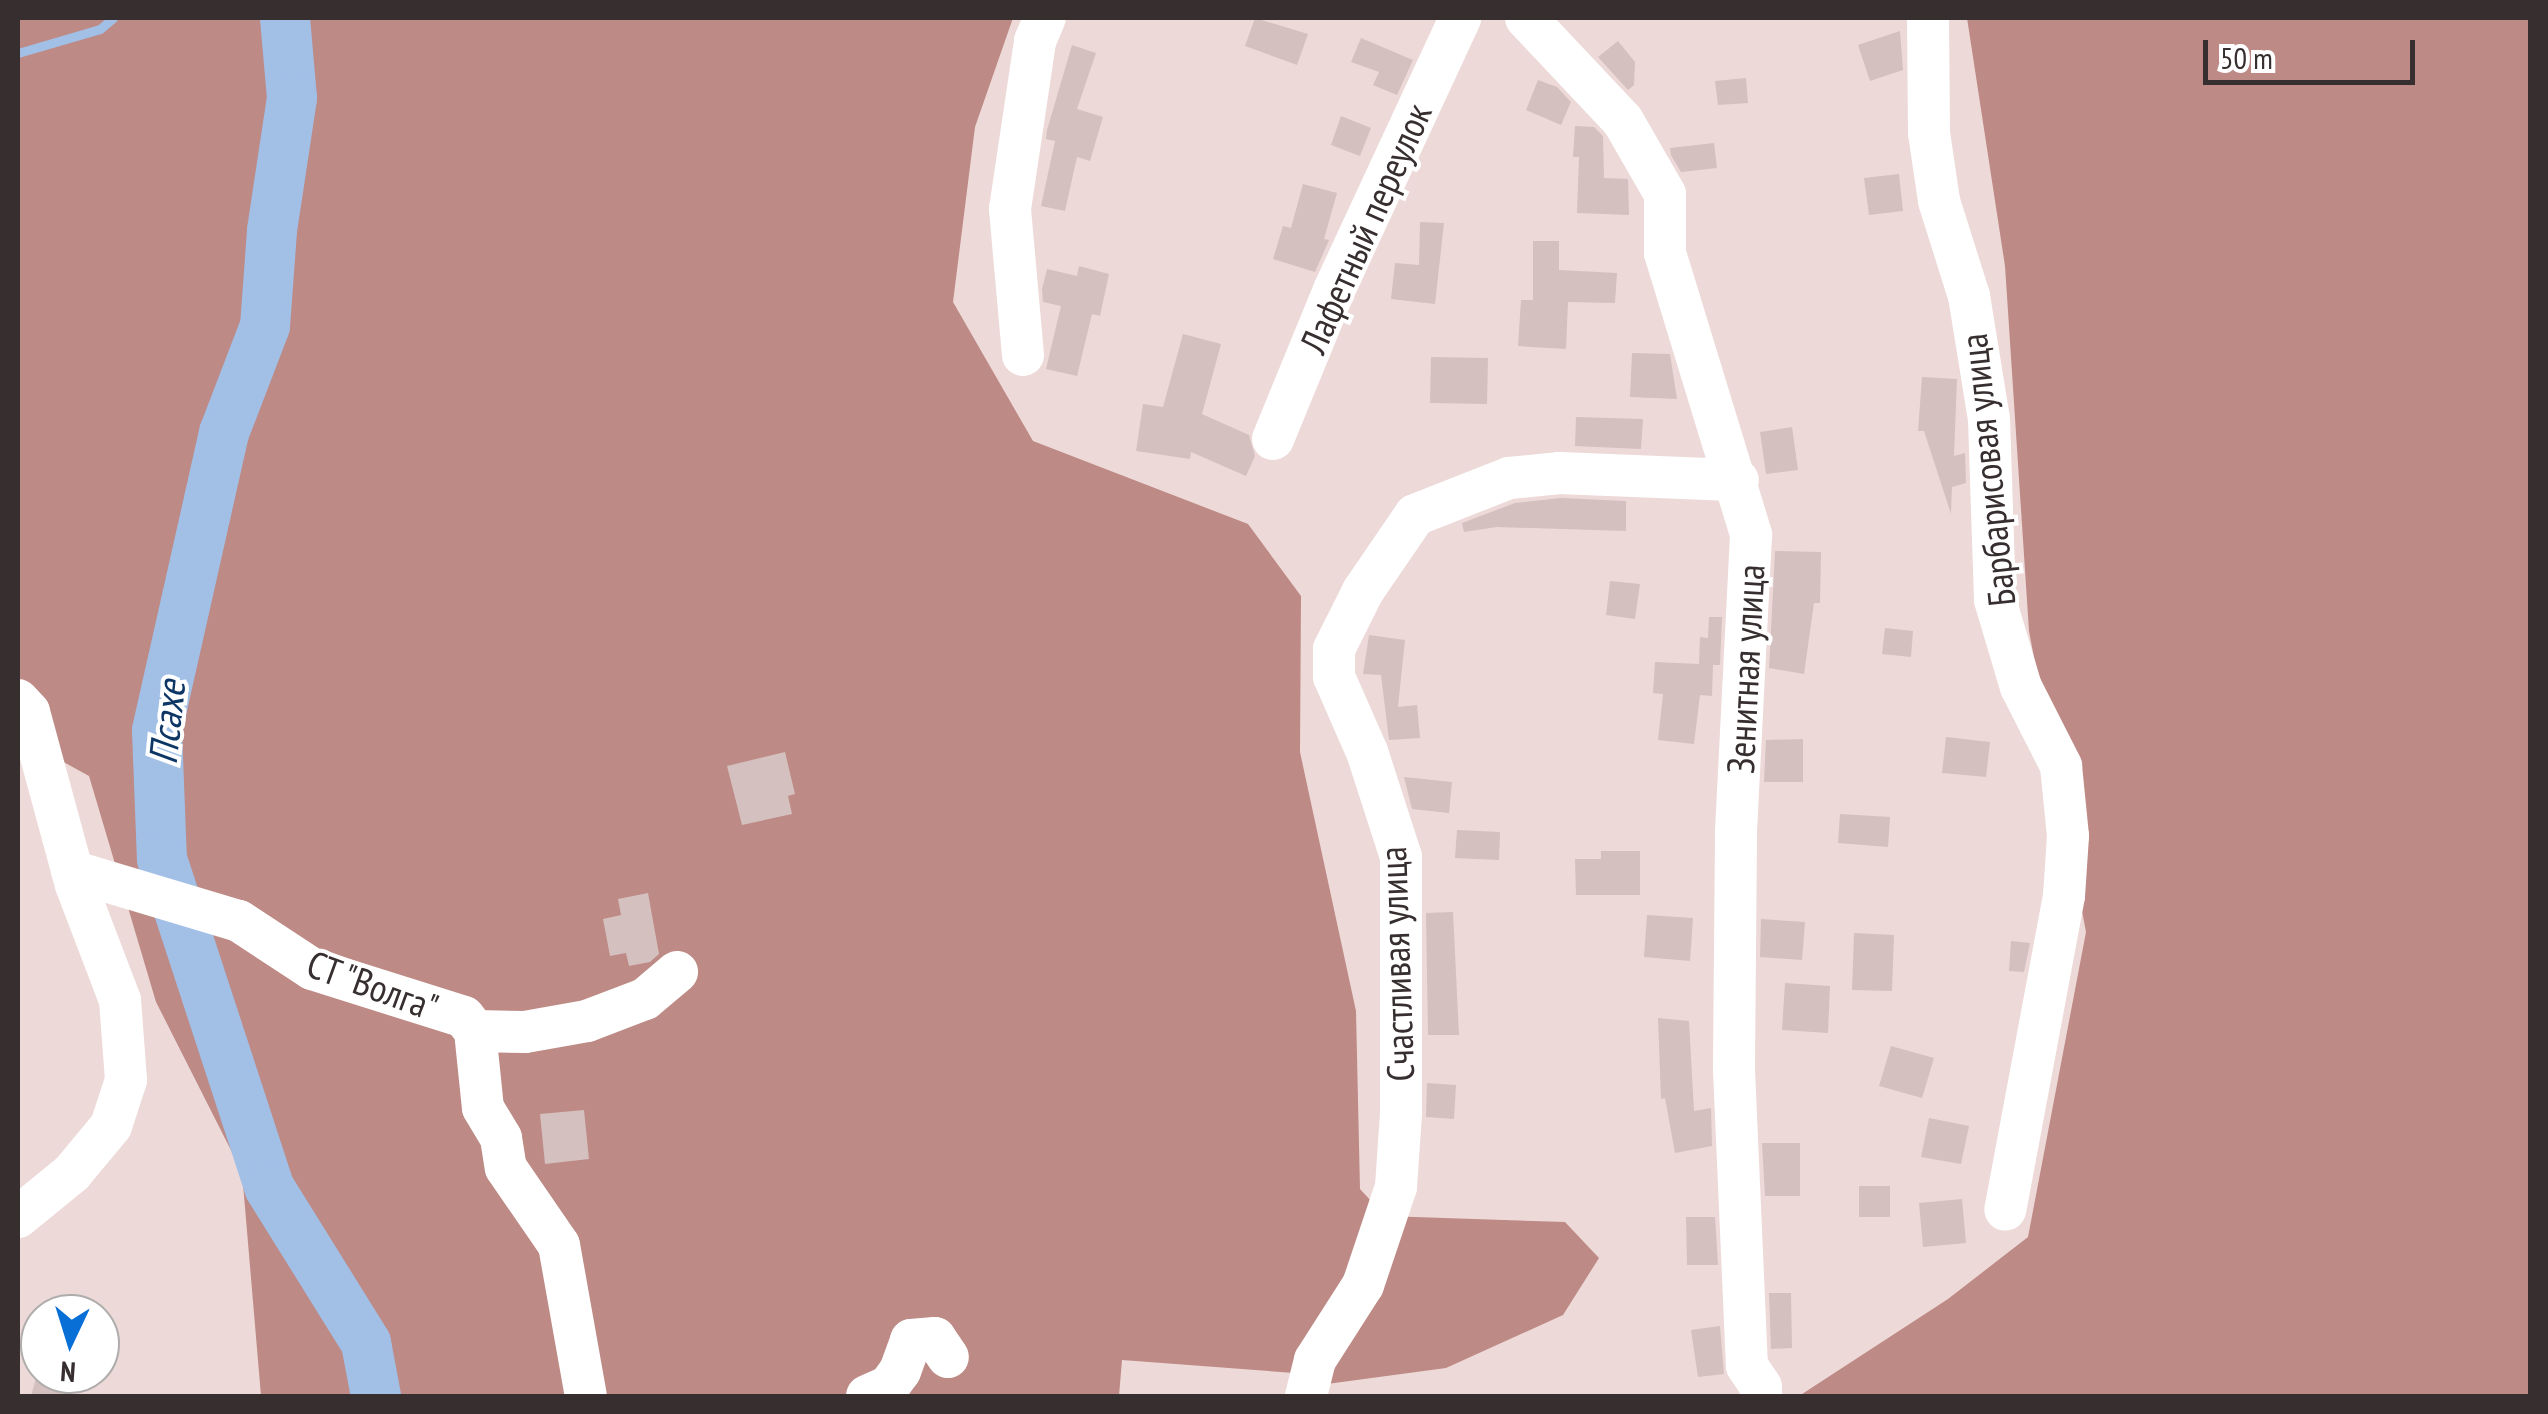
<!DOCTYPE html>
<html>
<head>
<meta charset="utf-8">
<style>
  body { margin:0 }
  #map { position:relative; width:2548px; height:1414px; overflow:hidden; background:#eddad8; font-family:"PT Sans Narrow",sans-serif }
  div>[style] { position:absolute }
  .forest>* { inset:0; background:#be8a85 }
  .stream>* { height:9px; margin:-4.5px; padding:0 4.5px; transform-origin:4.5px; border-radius:4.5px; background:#a2bfe6 }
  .river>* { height:50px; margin:-25px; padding:0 25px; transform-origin:25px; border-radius:25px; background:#a2bfe6 }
  .building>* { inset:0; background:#d3c0bf }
  .minor>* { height:42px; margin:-21px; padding:0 21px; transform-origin:21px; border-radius:21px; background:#fff }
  span { translate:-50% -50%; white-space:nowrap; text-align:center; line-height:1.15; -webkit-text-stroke:8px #fff; paint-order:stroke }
  .street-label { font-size:38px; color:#372f2f }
  .water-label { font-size:40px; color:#0e3665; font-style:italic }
  .frame { position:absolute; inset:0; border:20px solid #372f2f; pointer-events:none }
  .north { position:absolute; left:20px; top:1294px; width:100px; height:100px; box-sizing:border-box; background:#fff; border:2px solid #afacac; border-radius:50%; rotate:184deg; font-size:28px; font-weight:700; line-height:40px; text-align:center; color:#372f2f }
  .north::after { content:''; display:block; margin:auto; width:35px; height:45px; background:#086fd7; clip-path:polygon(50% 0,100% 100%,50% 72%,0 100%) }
  .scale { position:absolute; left:2203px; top:40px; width:212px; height:45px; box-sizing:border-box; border:5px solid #372f2f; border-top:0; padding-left:12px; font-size:30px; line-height:35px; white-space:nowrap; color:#372f2f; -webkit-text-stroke:8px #fff; paint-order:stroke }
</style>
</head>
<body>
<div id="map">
  <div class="forest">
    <i style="clip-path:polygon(18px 18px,1013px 18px,975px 127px,953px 302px,1033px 441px,1248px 524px,1301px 596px,1300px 752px,1356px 1011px,1360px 1189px,1385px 1216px,1565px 1222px,1599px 1258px,1563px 1315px,1446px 1368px,1327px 1384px,1294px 1373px,1122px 1360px,1119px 1396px,261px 1396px,242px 1172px,156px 1002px,89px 776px,18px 737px)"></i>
    <i style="clip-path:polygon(1967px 18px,2530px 18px,2530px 1396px,1799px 1396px,1948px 1299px,2028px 1237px,2086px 932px,2029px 631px,2005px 266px)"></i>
  </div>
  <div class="stream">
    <i style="left:18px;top:53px;width:85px;rotate:-16.3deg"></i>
    <i style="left:100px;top:29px;width:17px;rotate:-40deg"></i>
  </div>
  <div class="river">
    <i style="left:285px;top:18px;width:80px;rotate:85deg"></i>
    <i style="left:292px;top:98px;width:134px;rotate:98.6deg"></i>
    <i style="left:272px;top:231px;width:95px;rotate:94.2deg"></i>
    <i style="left:265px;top:326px;width:115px;rotate:111deg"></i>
    <i style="left:224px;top:433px;width:305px;rotate:102.7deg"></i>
    <i style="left:157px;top:731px;width:128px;rotate:87.8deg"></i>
    <i style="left:162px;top:859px;width:345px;rotate:71.9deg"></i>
    <i style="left:269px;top:1187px;width:184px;rotate:58.1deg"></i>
    <i style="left:366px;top:1343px;width:54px;rotate:79.3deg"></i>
  </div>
  <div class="building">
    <i style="clip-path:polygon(1255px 18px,1308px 34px,1297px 65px,1245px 46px)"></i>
    <i style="clip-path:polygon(1900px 31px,1903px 70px,1870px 81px,1858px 45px)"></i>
    <i style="clip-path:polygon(1361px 38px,1413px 60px,1397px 95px,1373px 85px,1379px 72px,1351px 62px)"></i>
    <i style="clip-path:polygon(1618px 41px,1635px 62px,1634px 85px,1628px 90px,1598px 57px)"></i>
    <i style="clip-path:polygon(1072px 45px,1096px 53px,1077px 109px,1103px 117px,1090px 161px,1077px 157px,1065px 211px,1041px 206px,1055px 141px,1046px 139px,1047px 130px)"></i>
    <i style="clip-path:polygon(1746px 78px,1748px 103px,1718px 105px,1715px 81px)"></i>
    <i style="clip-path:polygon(1538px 80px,1557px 87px,1571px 102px,1561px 125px,1526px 110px)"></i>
    <i style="clip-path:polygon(1341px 116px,1371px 128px,1360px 156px,1331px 145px)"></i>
    <i style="clip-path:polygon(1575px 126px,1594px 127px,1603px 136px,1604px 178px,1628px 179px,1629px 215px,1577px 213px,1579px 157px,1573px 157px)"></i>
    <i style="clip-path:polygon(1714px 143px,1717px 168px,1681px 172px,1671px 155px,1670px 148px)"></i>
    <i style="clip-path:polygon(1899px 174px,1903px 211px,1869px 215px,1864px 178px)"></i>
    <i style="clip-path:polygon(1303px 184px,1337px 193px,1324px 239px,1329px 240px,1315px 272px,1273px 259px,1283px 226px,1291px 228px)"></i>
    <i style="clip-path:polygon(1420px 222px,1444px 223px,1435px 304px,1391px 299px,1395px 263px,1419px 265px)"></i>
    <i style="clip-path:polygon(1533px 241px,1559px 241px,1559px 270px,1617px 273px,1615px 303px,1568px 302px,1566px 349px,1518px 346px,1521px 300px,1533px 300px)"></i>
    <i style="clip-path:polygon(1079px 266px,1109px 274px,1100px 316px,1092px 314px,1077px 376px,1046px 369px,1061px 306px,1043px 302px,1042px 289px,1047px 269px,1077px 276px)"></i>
    <i style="clip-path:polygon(1183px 334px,1221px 344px,1202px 414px,1249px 435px,1255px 456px,1246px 476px,1191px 452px,1190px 459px,1136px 451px,1143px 404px,1163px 407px)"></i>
    <i style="clip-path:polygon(1632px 353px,1670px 354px,1677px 399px,1630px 397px)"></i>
    <i style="clip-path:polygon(1431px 357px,1488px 358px,1487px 404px,1430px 403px)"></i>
    <i style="clip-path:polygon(1922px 377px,1957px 379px,1954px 456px,1965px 453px,1966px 483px,1952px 487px,1951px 514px,1924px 431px,1918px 431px)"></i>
    <i style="clip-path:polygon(1576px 417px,1643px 419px,1641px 449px,1575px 446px)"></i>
    <i style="clip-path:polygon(1792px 427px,1798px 470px,1766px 474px,1760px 432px)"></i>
    <i style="clip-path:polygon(1561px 498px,1626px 501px,1626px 531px,1497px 527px,1464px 532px,1462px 523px,1515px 503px)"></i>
    <i style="clip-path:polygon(1775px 551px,1821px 552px,1820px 603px,1814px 603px,1804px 674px,1769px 668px)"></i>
    <i style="clip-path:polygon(1610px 581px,1640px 584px,1635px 619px,1606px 615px)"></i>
    <i style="clip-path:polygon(1709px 617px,1722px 617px,1720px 665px,1713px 665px,1712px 696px,1700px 695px,1694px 744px,1658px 740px,1663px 694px,1653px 693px,1655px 662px,1699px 664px,1700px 637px,1708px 638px)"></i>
    <i style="clip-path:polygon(1885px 628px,1913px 631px,1911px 657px,1882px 654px)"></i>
    <i style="clip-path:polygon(1369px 635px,1405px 640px,1398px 707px,1417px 705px,1420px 738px,1389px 740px,1381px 675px,1363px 674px)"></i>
    <i style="clip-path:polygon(1946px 737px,1990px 742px,1986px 777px,1942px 773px)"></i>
    <i style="clip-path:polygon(1803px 739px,1803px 782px,1764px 782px,1766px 740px)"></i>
    <i style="clip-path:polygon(785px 752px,795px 794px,788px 796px,792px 814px,742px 825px,727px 766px)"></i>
    <i style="clip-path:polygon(1404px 777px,1452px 782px,1449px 813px,1412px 809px)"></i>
    <i style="clip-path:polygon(1840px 814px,1890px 817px,1888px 847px,1838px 843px)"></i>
    <i style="clip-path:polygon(1457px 830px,1500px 832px,1499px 860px,1455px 858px)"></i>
    <i style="clip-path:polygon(1601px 851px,1640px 851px,1640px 895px,1576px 895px,1575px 859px,1601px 859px)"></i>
    <i style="clip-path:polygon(648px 893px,659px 954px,650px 962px,629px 966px,626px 953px,610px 956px,603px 919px,621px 915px,618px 899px)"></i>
    <i style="clip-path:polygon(1453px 912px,1459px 1035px,1428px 1035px,1426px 913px)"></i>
    <i style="clip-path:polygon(1647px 915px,1693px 918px,1690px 961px,1644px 957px)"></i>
    <i style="clip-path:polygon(1761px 919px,1805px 922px,1802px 960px,1760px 957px)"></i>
    <i style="clip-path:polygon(1854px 933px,1894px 935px,1892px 991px,1852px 990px)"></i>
    <i style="clip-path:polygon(2011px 941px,2030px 943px,2024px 972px,2009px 971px)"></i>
    <i style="clip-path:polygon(1785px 983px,1830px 986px,1828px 1033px,1782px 1030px)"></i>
    <i style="clip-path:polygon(1658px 1018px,1689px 1021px,1694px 1111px,1711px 1108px,1712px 1146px,1675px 1153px,1665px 1098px,1661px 1099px)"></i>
    <i style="clip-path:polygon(1891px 1046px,1934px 1058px,1922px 1098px,1879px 1086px)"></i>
    <i style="clip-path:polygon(1427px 1083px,1456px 1085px,1454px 1119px,1426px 1117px)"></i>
    <i style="clip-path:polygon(584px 1110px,589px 1159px,545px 1164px,540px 1114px)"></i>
    <i style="clip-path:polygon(1929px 1118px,1969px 1126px,1961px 1164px,1921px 1157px)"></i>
    <i style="clip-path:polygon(1762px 1143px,1800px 1143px,1800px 1196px,1765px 1196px)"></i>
    <i style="clip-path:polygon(1859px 1186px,1890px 1186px,1890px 1217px,1859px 1217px)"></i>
    <i style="clip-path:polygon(1962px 1199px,1966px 1243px,1923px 1247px,1919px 1203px)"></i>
    <i style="clip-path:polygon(1686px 1217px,1715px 1217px,1718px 1265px,1687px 1265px)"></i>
    <i style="clip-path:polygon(1769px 1293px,1791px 1293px,1792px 1348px,1771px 1349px)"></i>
    <i style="clip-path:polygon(1720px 1326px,1724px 1374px,1698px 1377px,1691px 1330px)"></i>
    <i style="clip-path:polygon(37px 1374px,75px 1374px,69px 1396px,31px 1396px)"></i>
  </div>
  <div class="minor">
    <i style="left:1526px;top:18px;width:141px;rotate:46.7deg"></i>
    <i style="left:1623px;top:121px;width:84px;rotate:60.1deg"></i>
    <i style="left:1665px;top:194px;width:59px;rotate:90deg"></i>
    <i style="left:1665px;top:253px;width:295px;rotate:73deg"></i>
    <i style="left:1751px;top:535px;width:300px;rotate:92.9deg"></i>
    <i style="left:1736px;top:835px;width:235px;rotate:90.5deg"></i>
    <i style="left:1734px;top:1070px;width:296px;rotate:87.5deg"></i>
    <i style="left:1747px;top:1366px;width:25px;rotate:56deg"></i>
    <i style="left:1761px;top:1387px;width:9px;rotate:90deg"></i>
    <i style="left:1928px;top:18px;width:115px;rotate:89.5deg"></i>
    <i style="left:1929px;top:133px;width:69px;rotate:81.6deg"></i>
    <i style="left:1939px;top:201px;width:100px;rotate:72.5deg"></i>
    <i style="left:1969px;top:296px;width:125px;rotate:80.8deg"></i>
    <i style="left:1989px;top:419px;width:181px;rotate:88.1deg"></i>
    <i style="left:1995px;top:600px;width:91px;rotate:73.4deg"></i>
    <i style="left:2021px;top:687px;width:89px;rotate:63.1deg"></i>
    <i style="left:2061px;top:766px;width:70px;rotate:84.3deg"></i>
    <i style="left:2068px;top:836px;width:60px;rotate:93.8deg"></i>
    <i style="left:2064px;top:896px;width:319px;rotate:100.6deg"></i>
    <i style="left:1023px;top:355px;width:147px;rotate:-95.1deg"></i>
    <i style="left:1010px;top:209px;width:170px;rotate:-81.5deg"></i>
    <i style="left:1035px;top:41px;width:25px;rotate:-67deg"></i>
    <i style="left:1273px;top:439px;width:161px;rotate:-67.7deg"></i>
    <i style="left:1334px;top:290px;width:300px;rotate:-65.1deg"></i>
    <i style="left:18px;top:700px;width:16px;rotate:47deg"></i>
    <i style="left:29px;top:712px;width:179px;rotate:74.8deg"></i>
    <i style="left:76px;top:885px;width:123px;rotate:69.1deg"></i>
    <i style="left:120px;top:1000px;width:80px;rotate:85.7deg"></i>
    <i style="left:126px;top:1080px;width:48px;rotate:108.1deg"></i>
    <i style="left:111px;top:1126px;width:61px;rotate:129.7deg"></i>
    <i style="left:72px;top:1173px;width:70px;rotate:140.8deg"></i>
    <i style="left:72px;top:871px;width:174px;rotate:16.7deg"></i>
    <i style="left:239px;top:921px;width:87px;rotate:33.3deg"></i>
    <i style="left:312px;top:969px;width:159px;rotate:17.5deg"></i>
    <i style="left:464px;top:1017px;width:18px;rotate:52deg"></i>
    <i style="left:475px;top:1031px;width:77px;rotate:84.1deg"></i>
    <i style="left:483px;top:1108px;width:35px;rotate:59deg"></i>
    <i style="left:501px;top:1138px;width:30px;rotate:81deg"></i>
    <i style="left:506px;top:1168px;width:93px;rotate:55.5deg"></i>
    <i style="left:559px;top:1245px;width:153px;rotate:79.9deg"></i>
    <i style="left:475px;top:1031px;width:50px;rotate:1.1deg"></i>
    <i style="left:525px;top:1032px;width:63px;rotate:-10.1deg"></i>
    <i style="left:587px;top:1021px;width:62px;rotate:-20.8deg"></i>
    <i style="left:645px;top:999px;width:42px;rotate:-40.2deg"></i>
    <i style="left:867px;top:1396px;width:24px;rotate:-24deg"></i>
    <i style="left:889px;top:1386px;width:19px;rotate:-54deg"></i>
    <i style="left:900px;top:1371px;width:33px;rotate:-70deg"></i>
    <i style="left:911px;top:1340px;width:24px;rotate:-5deg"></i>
    <i style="left:935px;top:1338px;width:23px;rotate:56deg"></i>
    <i style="left:1306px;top:1396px;width:37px;rotate:-76deg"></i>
    <i style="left:1315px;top:1360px;width:89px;rotate:-57.4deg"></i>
    <i style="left:1363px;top:1285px;width:103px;rotate:-71.4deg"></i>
    <i style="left:1396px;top:1187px;width:74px;rotate:-86.1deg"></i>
    <i style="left:1401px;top:1113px;width:256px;rotate:-90deg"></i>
    <i style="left:1401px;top:857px;width:110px;rotate:-107.9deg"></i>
    <i style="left:1367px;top:752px;width:82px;rotate:-113.7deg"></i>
    <i style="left:1334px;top:677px;width:28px;rotate:-90deg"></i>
    <i style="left:1334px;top:649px;width:65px;rotate:-63.4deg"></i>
    <i style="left:1363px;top:591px;width:92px;rotate:-55.6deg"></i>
    <i style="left:1415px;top:515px;width:101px;rotate:-21.5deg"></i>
    <i style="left:1509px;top:478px;width:51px;rotate:-5.6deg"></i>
    <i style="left:1560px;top:473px;width:178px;rotate:2.3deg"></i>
  </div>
  <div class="street-label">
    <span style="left:1365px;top:228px;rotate:-66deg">Лафетный переулок</span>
    <span style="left:1987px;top:470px;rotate:-96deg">Барбарисовая улица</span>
    <span style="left:1745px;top:669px;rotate:-87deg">Зенитная улица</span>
    <span style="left:1396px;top:964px;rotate:-92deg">Счастливая улица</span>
    <span style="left:373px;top:985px;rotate:20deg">СТ "Волга"</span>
  </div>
  <div class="water-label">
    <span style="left:166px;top:722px;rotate:-84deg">Псахе</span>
  </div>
  <div class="frame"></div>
  <div class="north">N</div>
  <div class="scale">50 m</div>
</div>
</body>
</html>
